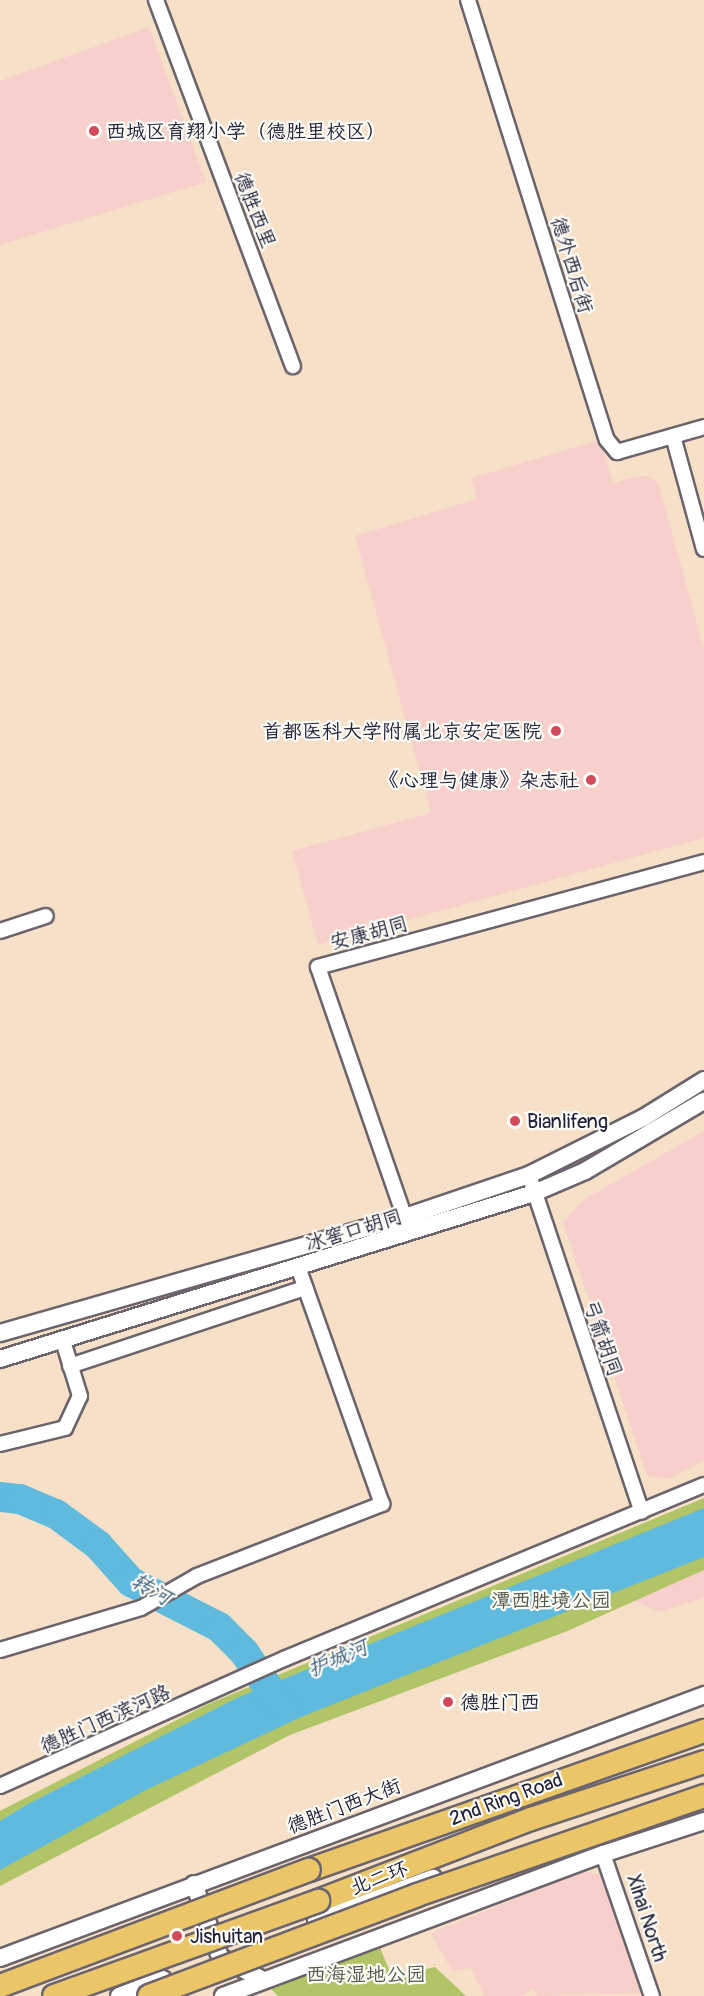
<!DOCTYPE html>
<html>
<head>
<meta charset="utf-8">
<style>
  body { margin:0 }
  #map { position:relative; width:704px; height:1996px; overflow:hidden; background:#f6e0c7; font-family:Pangolin,"LXGW WenKai TC",sans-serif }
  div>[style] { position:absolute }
  .built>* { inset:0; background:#f7d0cb }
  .green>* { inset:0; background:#b1c467 }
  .water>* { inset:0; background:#5fbadd }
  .river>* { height:30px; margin:-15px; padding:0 15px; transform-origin:15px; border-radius:15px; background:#5fbadd }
  .roads { filter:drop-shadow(2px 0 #6c646c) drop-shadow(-2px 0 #6c646c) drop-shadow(0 2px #6c646c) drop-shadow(0 -2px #6c646c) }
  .minor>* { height:14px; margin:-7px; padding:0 7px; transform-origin:7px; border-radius:7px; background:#fff }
  .tertiary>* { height:16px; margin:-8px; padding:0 8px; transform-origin:8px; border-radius:8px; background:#fff }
  .trunk>* { height:22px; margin:-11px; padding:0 11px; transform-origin:11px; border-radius:11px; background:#ebc669 }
  .bridges { filter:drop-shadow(2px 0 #6c646c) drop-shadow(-2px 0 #6c646c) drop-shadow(0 2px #6c646c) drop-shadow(0 -2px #6c646c) }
  .trunk-bridge>* { height:22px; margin:-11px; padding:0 11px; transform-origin:11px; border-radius:11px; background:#ebc669 }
  .dots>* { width:16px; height:16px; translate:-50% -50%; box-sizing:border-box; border:3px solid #fdfcf7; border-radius:50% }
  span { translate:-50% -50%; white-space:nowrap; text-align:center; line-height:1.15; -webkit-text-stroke:4.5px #fdfcf7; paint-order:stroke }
  .poi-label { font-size:20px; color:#22223b }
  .left { translate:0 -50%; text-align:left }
  .right { translate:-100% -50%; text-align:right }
  .street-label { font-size:20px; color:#22223b }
  .park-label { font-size:20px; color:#545b4a }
  .water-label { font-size:21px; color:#3a5f7c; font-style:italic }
</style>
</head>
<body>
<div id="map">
  <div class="built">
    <i style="clip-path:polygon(149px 27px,206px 182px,0 245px,0 81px)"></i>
    <i style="clip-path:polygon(600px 440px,613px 483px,643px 475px,658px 482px,704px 649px,704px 838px,318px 945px,292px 851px,431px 813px,355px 536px,477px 499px,471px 478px)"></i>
    <i style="clip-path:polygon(704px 1131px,704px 1461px,668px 1479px,647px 1476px,563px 1222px,583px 1200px)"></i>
    <i style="clip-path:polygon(704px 1570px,704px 1598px,659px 1612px,635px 1601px)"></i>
    <i style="clip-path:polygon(583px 1871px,601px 1875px,641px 1993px,537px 1996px,533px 1989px,521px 1996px,484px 1996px,471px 1968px,452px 1971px,431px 1933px)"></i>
  </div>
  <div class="green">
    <i style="clip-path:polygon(704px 1498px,704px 1570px,565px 1632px,290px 1735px,0 1886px,0 1811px,206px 1705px)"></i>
    <i style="clip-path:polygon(379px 1945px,392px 1977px,435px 1967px,466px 1996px,278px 1996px,271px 1989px)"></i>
  </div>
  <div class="water">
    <i style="clip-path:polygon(704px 1508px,704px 1557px,301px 1717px,146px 1790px,0 1870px,0 1821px,28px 1804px,237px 1698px)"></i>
  </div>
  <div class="river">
    <i style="left:0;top:1497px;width:20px;rotate:6deg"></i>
    <i style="left:20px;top:1499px;width:39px;rotate:23deg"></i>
    <i style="left:56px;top:1514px;width:52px;rotate:36.4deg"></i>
    <i style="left:98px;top:1545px;width:50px;rotate:48.3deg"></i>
    <i style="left:131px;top:1582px;width:99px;rotate:27.1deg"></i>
    <i style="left:219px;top:1627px;width:35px;rotate:45deg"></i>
    <i style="left:244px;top:1652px;width:68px;rotate:55.8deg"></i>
  </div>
  <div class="roads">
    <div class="minor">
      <i style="left:156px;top:0;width:391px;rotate:69.5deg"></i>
      <i style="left:468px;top:0;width:461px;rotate:72.5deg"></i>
      <i style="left:607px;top:440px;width:16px;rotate:50deg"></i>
      <i style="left:617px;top:452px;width:91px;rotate:-16deg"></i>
      <i style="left:673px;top:436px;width:117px;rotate:74.7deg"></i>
      <i style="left:0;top:931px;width:48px;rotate:-18.1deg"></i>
      <i style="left:529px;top:1175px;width:355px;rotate:71.5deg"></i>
      <i style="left:408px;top:1227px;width:275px;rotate:-109.1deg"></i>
      <i style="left:318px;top:967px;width:400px;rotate:-15.2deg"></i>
      <i style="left:70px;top:1366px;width:248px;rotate:-18.4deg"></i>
      <i style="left:0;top:1444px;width:67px;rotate:-13.8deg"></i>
      <i style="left:65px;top:1428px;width:35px;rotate:-65deg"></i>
      <i style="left:80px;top:1396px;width:58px;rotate:-107.2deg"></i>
      <i style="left:0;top:1650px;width:147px;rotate:-16.6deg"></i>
      <i style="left:141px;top:1608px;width:64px;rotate:-29.7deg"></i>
      <i style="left:197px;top:1576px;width:199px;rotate:-21.3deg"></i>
      <i style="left:382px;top:1504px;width:249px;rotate:-109.5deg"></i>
      <i style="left:0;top:1786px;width:313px;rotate:-24.1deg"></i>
      <i style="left:286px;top:1658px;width:452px;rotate:-22.5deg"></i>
      <i style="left:603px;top:1854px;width:150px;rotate:71deg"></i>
    </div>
    <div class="tertiary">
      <i style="left:0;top:1333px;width:421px;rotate:-16deg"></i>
      <i style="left:405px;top:1217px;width:131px;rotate:-18.7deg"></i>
      <i style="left:529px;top:1175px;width:127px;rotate:-26.6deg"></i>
      <i style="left:643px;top:1118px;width:72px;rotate:-31.9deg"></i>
      <i style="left:0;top:1359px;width:559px;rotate:-17.27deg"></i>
      <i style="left:534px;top:1193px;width:56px;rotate:-23.3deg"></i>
      <i style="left:585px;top:1171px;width:138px;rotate:-30.5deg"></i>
      <i style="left:194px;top:1884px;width:77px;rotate:70.4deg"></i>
      <i style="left:220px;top:1957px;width:49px;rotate:28.1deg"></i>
      <i style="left:316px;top:1921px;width:125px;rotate:-20.2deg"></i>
      <i style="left:0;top:1958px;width:752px;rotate:-20.48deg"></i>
      <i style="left:119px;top:1996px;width:47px;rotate:-21.1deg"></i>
      <i style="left:223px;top:1996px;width:406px;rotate:-20.5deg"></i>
      <i style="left:603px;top:1854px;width:106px;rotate:-18.1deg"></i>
    </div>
    <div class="trunk">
      <i style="left:309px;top:1870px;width:419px;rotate:-19.4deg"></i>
      <i style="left:318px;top:1901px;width:228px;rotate:-21.1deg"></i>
      <i style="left:531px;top:1819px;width:182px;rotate:-18.2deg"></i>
    </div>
  </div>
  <div class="bridges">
    <div class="trunk-bridge">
      <i style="left:0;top:1986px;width:330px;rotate:-20.6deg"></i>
      <i style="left:54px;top:1996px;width:281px;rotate:-19.8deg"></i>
      <i style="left:149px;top:1996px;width:286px;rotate:-20.6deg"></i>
      <i style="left:417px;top:1895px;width:304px;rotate:-19deg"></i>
    </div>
  </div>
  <div class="dots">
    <i style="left:94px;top:131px;background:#d1495b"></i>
    <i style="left:556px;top:731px;background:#d1495b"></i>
    <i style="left:591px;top:780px;background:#d1495b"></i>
    <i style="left:515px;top:1121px;background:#d1495b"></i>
    <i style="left:448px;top:1702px;background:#d1495b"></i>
    <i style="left:177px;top:1936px;background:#d1495b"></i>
  </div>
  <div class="poi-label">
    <span class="left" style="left:106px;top:131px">西城区育翔小学（德胜里校区）</span>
    <span class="right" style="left:542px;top:731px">首都医科大学附属北京安定医院</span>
    <span class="right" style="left:579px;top:780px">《心理与健康》杂志社</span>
    <span class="left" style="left:527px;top:1121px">Bianlifeng</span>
    <span class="left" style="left:460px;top:1702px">德胜门西</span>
    <span class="left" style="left:190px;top:1936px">Jishuitan</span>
  </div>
  <div class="street-label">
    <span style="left:255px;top:210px;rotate:69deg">德胜西里</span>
    <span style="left:572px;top:265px;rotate:73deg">德外西后街</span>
    <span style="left:369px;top:933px;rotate:-15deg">安康胡同</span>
    <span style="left:354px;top:1230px;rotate:-17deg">冰窖口胡同</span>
    <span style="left:603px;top:1338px;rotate:71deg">弓箭胡同</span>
    <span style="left:105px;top:1719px;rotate:-24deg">德胜门西滨河路</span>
    <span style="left:506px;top:1799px;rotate:-20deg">2nd Ring Road</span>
    <span style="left:344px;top:1806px;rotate:-21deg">德胜门西大街</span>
    <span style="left:379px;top:1878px;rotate:-21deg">北二环</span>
    <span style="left:647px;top:1918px;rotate:72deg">Xihai North</span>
  </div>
  <div class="park-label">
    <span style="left:551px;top:1600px">潭西胜境公园</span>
    <span style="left:366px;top:1974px">西海湿地公园</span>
  </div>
  <div class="water-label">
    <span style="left:151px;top:1590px;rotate:30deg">转河</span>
    <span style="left:338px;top:1659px;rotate:-23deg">护城河</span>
  </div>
</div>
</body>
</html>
